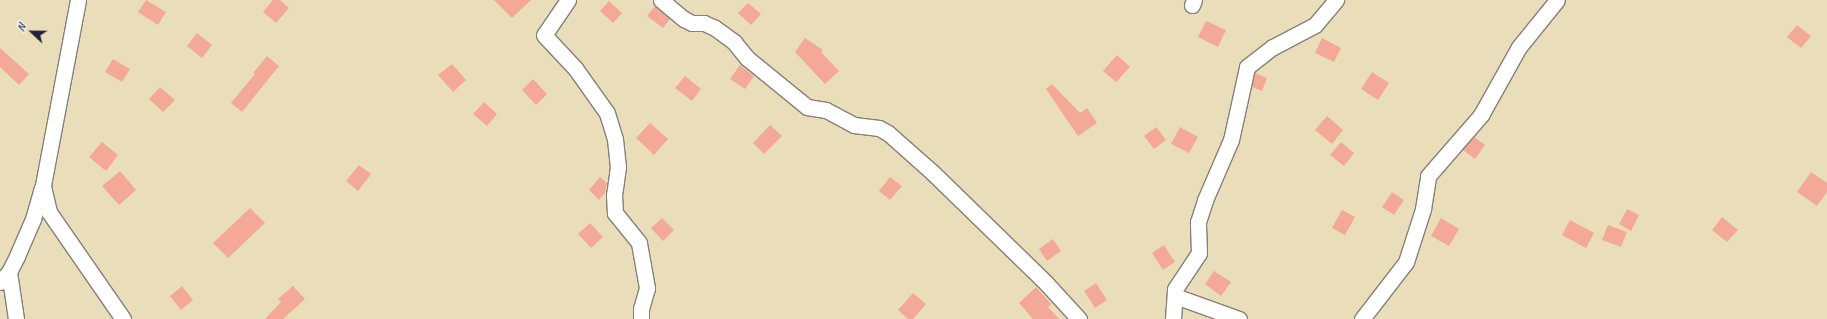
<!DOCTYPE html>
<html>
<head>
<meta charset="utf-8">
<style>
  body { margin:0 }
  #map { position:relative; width:1827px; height:319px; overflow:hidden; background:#e9deb9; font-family:Caveat,sans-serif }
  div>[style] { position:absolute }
  .building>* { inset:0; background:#f4a998 }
  .roads { filter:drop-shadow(1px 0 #86807a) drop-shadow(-1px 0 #86807a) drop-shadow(0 1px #86807a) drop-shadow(0 -1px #86807a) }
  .street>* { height:15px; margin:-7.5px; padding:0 7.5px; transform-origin:7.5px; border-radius:7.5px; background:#fff }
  span { translate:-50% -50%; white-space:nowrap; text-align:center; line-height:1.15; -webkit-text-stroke:3px #f6f6f2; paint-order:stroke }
  .north { position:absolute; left:12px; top:12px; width:40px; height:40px; -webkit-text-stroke:3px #f6f6f2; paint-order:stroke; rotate:292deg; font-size:11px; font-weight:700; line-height:16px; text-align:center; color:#22223b }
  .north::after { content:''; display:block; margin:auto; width:14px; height:18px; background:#22223b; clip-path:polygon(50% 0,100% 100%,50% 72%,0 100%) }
</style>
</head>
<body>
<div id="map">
  <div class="building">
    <i style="clip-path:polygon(146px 0,166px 12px,158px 25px,138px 12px)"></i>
    <i style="clip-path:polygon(273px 0,280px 0,289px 8px,276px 23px,263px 12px)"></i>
    <i style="clip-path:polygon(494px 0,531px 0,512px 18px)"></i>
    <i style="clip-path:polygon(609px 1px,622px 13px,613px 23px,600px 11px)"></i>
    <i style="clip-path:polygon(748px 3px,761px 14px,751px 25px,738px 13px)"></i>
    <i style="clip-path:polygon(655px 6px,670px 19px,663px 28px,647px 16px)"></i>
    <i style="clip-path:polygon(1206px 21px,1226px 30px,1218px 47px,1198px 37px)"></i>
    <i style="clip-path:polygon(1797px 25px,1811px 36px,1801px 48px,1787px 37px)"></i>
    <i style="clip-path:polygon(197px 33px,212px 45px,202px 58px,187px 46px)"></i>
    <i style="clip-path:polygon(805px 38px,823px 50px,821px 52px,839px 71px,825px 84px,795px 52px)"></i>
    <i style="clip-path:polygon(1322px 38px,1341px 48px,1334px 62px,1315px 53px)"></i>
    <i style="clip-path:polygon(0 48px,29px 74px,19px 85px,0 67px)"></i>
    <i style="clip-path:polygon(1117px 55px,1130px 67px,1116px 82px,1103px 71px)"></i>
    <i style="clip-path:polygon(267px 56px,279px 66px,242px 112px,231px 103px,255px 74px,253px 73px)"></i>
    <i style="clip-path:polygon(113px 59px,130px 69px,122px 82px,105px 72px)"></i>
    <i style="clip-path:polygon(452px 64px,466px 80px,453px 92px,438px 75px)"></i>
    <i style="clip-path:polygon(740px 65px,754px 76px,745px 89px,730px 79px)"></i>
    <i style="clip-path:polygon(1372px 72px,1389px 83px,1378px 100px,1361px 89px)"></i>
    <i style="clip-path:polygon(1255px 73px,1267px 78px,1262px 91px,1252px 87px)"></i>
    <i style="clip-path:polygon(685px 76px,701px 89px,692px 101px,675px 88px)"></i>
    <i style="clip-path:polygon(533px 79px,547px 94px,536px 105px,522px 90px)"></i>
    <i style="clip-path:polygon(1052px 84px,1080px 113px,1087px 108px,1097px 123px,1078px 136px,1046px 89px)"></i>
    <i style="clip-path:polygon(160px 87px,175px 100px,163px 112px,149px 99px)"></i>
    <i style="clip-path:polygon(484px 102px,497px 114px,487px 126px,473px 114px)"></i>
    <i style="clip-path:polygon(1327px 116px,1343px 130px,1332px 144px,1315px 130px)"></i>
    <i style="clip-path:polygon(650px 123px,668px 139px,654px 155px,636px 138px)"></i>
    <i style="clip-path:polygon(770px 125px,782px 136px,764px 154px,753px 143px)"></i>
    <i style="clip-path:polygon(1156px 127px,1166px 140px,1154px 149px,1144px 136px)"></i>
    <i style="clip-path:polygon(1180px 127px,1198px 137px,1189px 153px,1171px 144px)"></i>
    <i style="clip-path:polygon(1474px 137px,1485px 145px,1475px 159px,1463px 150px)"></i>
    <i style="clip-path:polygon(102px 142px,118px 155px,106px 171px,89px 157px)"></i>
    <i style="clip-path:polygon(1341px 142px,1354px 153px,1344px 166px,1330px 155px)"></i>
    <i style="clip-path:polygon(359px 165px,371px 174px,358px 191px,346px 181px)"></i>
    <i style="clip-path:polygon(120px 171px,136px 190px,119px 205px,102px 186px)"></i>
    <i style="clip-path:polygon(1811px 172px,1827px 183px,1827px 192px,1817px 206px,1797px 192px)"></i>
    <i style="clip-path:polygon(600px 177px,607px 183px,605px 193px,599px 200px,589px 190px)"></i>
    <i style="clip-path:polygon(890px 177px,902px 186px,890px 200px,879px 191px)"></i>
    <i style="clip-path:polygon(1392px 192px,1404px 200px,1394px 215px,1382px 207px)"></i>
    <i style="clip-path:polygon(250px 208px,265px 223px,228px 258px,213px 243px)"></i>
    <i style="clip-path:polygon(1627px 209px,1639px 215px,1631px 231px,1619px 224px)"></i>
    <i style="clip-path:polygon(1342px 210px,1355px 217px,1345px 235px,1332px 228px)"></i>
    <i style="clip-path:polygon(1722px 217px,1738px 230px,1727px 242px,1712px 230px)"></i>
    <i style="clip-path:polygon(662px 218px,674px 230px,663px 241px,651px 228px)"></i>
    <i style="clip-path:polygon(1441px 218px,1459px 229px,1449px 246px,1431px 236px)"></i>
    <i style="clip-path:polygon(1570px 220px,1594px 233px,1586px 248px,1562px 235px)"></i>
    <i style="clip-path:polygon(590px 223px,603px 237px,591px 248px,578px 234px)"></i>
    <i style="clip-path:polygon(1608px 225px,1627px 232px,1621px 247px,1602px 240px)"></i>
    <i style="clip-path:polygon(1053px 239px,1061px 251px,1047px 261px,1039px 249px)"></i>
    <i style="clip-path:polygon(1164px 245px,1175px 262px,1163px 270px,1152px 253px)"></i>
    <i style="clip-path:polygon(1214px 271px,1231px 282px,1221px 296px,1205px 284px)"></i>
    <i style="clip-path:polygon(1096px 283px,1107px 300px,1095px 308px,1084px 291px)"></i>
    <i style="clip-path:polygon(182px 286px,193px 300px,181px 310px,170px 296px)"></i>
    <i style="clip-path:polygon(293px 286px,305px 299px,283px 319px,265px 319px,281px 302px,278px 299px)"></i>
    <i style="clip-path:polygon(1036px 287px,1051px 304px,1048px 307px,1059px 319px,1033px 319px,1019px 303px)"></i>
    <i style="clip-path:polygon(913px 293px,926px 304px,913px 319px,908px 319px,898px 310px)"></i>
  </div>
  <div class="roads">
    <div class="street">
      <i style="left:78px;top:0;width:189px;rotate:100.7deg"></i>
      <i style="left:43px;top:186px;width:27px;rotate:77deg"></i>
      <i style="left:49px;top:212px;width:130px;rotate:55.3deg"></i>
      <i style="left:568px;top:0;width:42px;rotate:124.4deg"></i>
      <i style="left:544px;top:35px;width:45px;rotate:46.8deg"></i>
      <i style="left:575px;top:68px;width:55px;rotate:54.6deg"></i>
      <i style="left:607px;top:113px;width:27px;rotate:73deg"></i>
      <i style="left:615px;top:139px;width:28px;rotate:84deg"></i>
      <i style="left:618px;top:167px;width:28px;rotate:98deg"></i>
      <i style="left:614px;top:195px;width:18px;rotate:87deg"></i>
      <i style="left:615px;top:213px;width:38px;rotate:51deg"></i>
      <i style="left:639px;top:243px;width:46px;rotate:79.9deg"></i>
      <i style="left:647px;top:288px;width:22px;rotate:106deg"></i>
      <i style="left:641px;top:309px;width:10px;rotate:90deg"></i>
      <i style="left:661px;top:0;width:30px;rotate:40deg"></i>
      <i style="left:684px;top:19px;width:9px;rotate:27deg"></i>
      <i style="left:692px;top:23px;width:12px"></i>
      <i style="left:704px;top:23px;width:12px;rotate:24deg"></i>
      <i style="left:715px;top:28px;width:24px;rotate:36deg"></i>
      <i style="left:734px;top:42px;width:21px;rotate:51deg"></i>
      <i style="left:747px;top:58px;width:77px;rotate:39.2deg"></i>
      <i style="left:807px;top:107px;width:19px;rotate:9deg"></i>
      <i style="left:826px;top:110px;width:32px;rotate:28deg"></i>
      <i style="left:854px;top:125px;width:25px;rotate:7deg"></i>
      <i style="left:879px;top:128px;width:10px;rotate:29deg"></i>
      <i style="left:888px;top:133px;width:59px;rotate:41.6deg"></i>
      <i style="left:932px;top:172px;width:159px;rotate:44.2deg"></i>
      <i style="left:1046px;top:283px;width:49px;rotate:47.5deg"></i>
      <i style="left:1192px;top:5px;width:5px;rotate:-68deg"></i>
      <i style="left:9px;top:272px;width:48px;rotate:81.5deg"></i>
      <i style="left:0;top:282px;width:13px;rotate:-48deg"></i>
      <i style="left:9px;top:272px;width:18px;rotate:-63deg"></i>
      <i style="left:17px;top:256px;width:40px;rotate:-66.6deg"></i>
      <i style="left:33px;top:219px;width:33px;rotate:-74deg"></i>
      <i style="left:1175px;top:296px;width:68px;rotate:19.8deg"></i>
      <i style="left:1173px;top:319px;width:30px;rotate:-86deg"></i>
      <i style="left:1175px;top:289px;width:43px;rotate:-56.3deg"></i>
      <i style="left:1199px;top:253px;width:31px;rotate:-92deg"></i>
      <i style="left:1198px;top:222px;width:23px;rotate:-72deg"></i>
      <i style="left:1205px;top:200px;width:65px;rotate:-66.6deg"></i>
      <i style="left:1231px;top:140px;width:75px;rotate:-77.6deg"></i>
      <i style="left:1247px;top:67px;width:33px;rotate:-38deg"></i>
      <i style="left:1273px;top:47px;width:47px;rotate:-27.6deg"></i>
      <i style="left:1315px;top:25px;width:33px;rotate:-50deg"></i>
      <i style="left:1362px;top:319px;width:72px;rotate:-52.3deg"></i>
      <i style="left:1406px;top:262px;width:56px;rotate:-72.2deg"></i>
      <i style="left:1423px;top:209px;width:33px;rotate:-81deg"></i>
      <i style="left:1428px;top:176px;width:81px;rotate:-49deg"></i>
      <i style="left:1481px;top:115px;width:78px;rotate:-60.8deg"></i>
      <i style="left:1519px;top:47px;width:60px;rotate:-51deg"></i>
    </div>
  </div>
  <div class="north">N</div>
</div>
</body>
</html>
